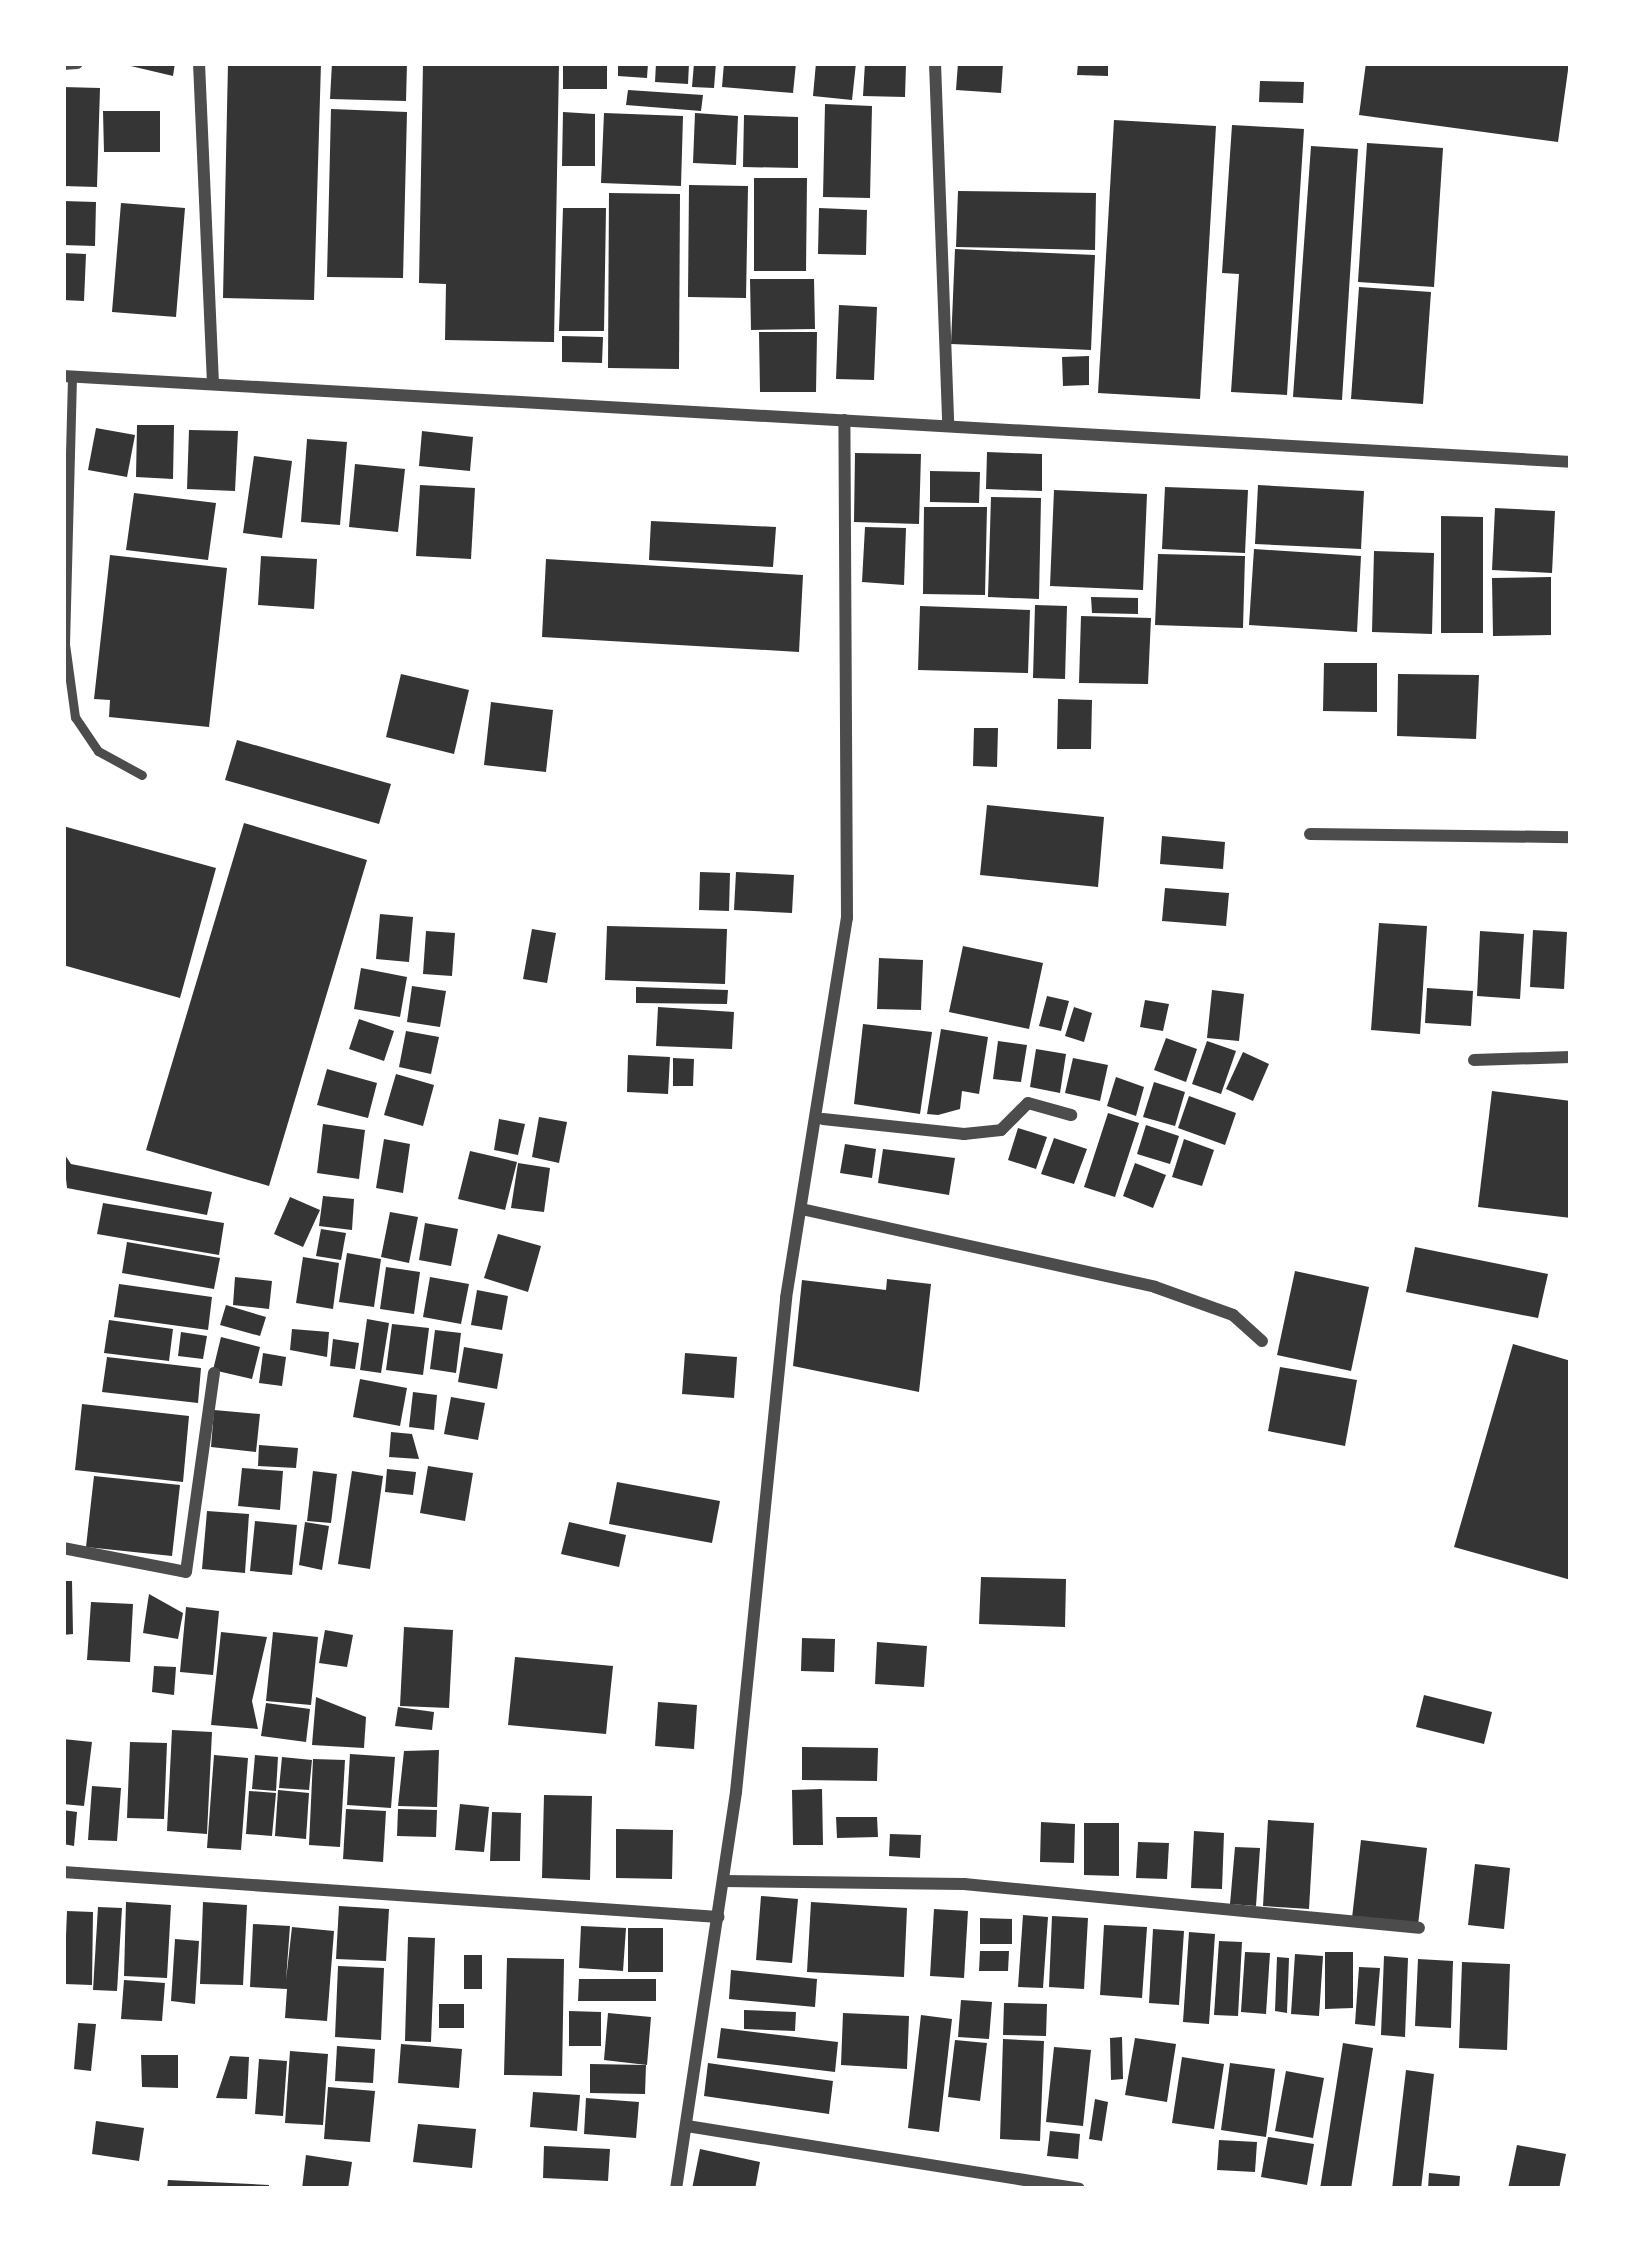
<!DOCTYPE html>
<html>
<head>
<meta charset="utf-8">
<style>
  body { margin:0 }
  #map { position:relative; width:1634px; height:2252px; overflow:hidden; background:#fff; font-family:"Sofia Sans Condensed",sans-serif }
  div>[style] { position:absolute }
  .building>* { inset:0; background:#353535 }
  .service>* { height:9px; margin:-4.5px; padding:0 4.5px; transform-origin:4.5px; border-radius:4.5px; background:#4c4c4c }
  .minor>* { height:12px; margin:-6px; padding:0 6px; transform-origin:6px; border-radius:6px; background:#4c4c4c }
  span { translate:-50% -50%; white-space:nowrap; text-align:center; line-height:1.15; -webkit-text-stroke:12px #fff; paint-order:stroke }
  .frame { position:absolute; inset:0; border:66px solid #fff; pointer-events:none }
</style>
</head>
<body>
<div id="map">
  <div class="building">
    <i style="clip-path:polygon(118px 63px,175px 63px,173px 76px)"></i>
    <i style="clip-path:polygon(228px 63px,321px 63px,314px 300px,223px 298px)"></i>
    <i style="clip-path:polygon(332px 63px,407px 63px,406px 101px,330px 99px)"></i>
    <i style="clip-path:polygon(423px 63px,559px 63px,554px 342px,445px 340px,446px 284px,419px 283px)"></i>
    <i style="clip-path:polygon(563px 63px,607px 63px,607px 89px,563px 89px)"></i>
    <i style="clip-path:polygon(618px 63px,648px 63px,647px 78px,618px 76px)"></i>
    <i style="clip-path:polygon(656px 63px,689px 63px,688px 84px,655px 82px)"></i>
    <i style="clip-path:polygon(694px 63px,716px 63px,714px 88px,692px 87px)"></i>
    <i style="clip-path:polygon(724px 63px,796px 63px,793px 93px,722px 87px)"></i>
    <i style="clip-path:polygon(816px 63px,856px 63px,852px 100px,813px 96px)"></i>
    <i style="clip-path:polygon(865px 63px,906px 64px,905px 97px,863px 96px)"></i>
    <i style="clip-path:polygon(958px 63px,1003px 64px,1001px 93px,956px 90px)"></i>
    <i style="clip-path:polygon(1078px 63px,1108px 63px,1108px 76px,1077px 75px)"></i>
    <i style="clip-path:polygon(1366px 63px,1569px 63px,1558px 142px,1359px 115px)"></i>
    <i style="clip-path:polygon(1260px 81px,1304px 82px,1303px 103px,1259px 102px)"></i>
    <i style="clip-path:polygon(63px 87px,100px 88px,97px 187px,63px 186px)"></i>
    <i style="clip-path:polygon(628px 90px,703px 95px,701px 111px,626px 105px)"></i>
    <i style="clip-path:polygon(825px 104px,872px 106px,870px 198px,823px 197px)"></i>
    <i style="clip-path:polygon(331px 109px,407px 112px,403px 278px,327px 277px)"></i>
    <i style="clip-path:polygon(103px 111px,160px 111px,160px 152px,104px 152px)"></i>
    <i style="clip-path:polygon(563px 112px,595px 114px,595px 166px,562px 166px)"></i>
    <i style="clip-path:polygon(604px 113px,683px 116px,681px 186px,601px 183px)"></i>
    <i style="clip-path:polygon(695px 113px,738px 116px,736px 165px,693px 163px)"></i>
    <i style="clip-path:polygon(744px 115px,798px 117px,798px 168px,743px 167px)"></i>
    <i style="clip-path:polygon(1114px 120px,1216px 126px,1200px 399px,1098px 393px)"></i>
    <i style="clip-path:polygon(1232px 125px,1304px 129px,1287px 395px,1231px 392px,1239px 274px,1222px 273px)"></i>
    <i style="clip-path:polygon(1367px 143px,1443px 148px,1434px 287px,1358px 282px)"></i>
    <i style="clip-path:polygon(1311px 146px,1358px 149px,1342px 400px,1293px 397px)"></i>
    <i style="clip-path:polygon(754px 178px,807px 178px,806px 271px,754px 271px)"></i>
    <i style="clip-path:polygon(689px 185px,748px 186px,746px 298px,688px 297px)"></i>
    <i style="clip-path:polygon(958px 191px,1096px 193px,1095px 250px,956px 247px)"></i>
    <i style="clip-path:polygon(609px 193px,680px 194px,679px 369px,608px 368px)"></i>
    <i style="clip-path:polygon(63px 201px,96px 202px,95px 246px,63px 245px)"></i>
    <i style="clip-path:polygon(121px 203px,185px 208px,176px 317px,112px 312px)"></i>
    <i style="clip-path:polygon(563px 208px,606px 208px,604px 331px,559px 331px)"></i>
    <i style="clip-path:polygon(819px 208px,867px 210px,866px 255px,818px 254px)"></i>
    <i style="clip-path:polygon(955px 249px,1095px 255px,1091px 350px,951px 344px)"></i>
    <i style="clip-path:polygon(63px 253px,86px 254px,84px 301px,63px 300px)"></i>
    <i style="clip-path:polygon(750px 279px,814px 279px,815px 329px,751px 330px)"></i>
    <i style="clip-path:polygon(1359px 287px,1431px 292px,1423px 404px,1351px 399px)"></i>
    <i style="clip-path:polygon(839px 305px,877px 307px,874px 380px,836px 379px)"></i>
    <i style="clip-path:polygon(759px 332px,817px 332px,816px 392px,760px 392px)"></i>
    <i style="clip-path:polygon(562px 336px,603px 337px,602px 363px,562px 362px)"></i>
    <i style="clip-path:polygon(1089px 356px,1089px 385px,1063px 386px,1062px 357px)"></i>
    <i style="clip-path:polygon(137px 425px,174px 425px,173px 479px,136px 477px)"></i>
    <i style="clip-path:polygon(96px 428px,135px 435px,127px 477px,88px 470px)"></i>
    <i style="clip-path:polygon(189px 430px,238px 431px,235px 491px,187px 489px)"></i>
    <i style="clip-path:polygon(422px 431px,473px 437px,470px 471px,419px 466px)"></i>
    <i style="clip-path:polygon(307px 439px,347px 442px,340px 525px,301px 522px)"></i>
    <i style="clip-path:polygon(987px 452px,1042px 454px,1042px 491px,986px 489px)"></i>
    <i style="clip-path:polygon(855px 453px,921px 454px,919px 524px,854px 522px)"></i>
    <i style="clip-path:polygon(254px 456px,292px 461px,282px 538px,243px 533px)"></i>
    <i style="clip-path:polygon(355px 464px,405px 469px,398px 532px,349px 527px)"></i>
    <i style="clip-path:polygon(930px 471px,980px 472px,979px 503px,930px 502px)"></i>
    <i style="clip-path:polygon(420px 485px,475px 488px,471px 559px,416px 556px)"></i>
    <i style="clip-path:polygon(1258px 485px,1364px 491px,1361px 549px,1255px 544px)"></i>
    <i style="clip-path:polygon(1165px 487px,1248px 490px,1245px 553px,1162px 549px)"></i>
    <i style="clip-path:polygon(1054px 490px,1147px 494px,1143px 590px,1050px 586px)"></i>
    <i style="clip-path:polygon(134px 493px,216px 503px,208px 560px,126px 550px)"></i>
    <i style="clip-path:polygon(991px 497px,1041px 498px,1039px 599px,988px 597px)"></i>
    <i style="clip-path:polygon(924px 507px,987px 507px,985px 595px,923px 594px)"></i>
    <i style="clip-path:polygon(1495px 508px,1555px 511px,1552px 573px,1492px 570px)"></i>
    <i style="clip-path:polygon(1441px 516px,1483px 517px,1483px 633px,1441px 633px)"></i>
    <i style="clip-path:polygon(651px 521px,776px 527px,773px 567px,649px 560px)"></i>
    <i style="clip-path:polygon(865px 527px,906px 528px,904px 585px,862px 582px)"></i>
    <i style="clip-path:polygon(1254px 549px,1361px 556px,1357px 632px,1249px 625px)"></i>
    <i style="clip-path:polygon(1374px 551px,1434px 553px,1432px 634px,1372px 632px)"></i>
    <i style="clip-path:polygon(1158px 554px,1245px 556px,1243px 628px,1155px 625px)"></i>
    <i style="clip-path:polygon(110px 555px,227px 568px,209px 727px,109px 717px,110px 700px,94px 699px)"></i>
    <i style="clip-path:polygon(261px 556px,317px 559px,314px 609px,258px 605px)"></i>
    <i style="clip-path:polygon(546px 559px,803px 575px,799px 652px,542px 637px)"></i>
    <i style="clip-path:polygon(1551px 577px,1551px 635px,1493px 636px,1492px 578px)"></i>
    <i style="clip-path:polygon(1091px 597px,1138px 598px,1138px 614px,1092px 613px)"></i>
    <i style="clip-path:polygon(1035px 605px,1067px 606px,1065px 679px,1033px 678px)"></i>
    <i style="clip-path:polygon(920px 606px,1030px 610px,1028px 673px,918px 670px)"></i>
    <i style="clip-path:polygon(1081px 616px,1151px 618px,1148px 684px,1079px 683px)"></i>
    <i style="clip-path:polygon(1324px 663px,1377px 663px,1377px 712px,1323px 711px)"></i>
    <i style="clip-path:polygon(401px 674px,469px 690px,454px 754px,386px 737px)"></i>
    <i style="clip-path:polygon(1398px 674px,1479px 675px,1476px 739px,1397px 736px)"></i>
    <i style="clip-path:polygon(1058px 699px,1092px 700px,1091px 749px,1057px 749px)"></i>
    <i style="clip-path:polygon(491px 702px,553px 710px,546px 772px,484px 765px)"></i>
    <i style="clip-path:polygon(974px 728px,998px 728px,997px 767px,973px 766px)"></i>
    <i style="clip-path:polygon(237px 740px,391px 784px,379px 824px,225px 780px)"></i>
    <i style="clip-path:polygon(987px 805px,1104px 817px,1098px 887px,980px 875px)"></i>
    <i style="clip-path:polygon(244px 823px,367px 860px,269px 1186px,146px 1150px)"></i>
    <i style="clip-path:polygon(63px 826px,216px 868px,180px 998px,63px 965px)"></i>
    <i style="clip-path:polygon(1162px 836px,1225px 842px,1223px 869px,1160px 864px)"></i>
    <i style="clip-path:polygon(700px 872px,730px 873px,729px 911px,699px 910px)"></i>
    <i style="clip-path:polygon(736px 872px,794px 875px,792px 913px,734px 910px)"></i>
    <i style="clip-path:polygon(1165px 888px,1229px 893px,1226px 926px,1162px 921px)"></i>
    <i style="clip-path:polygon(380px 914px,413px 917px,409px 962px,376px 959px)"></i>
    <i style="clip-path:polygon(1379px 923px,1427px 926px,1420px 1034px,1371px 1030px)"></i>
    <i style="clip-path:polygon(607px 926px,727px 929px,725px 984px,605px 980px)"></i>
    <i style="clip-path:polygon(532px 929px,556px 933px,547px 983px,523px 979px)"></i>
    <i style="clip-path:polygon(1533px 930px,1567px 932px,1564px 989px,1530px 987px)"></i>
    <i style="clip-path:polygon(426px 931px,455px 933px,452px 976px,423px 974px)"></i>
    <i style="clip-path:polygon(1480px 931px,1524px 934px,1520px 999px,1477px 996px)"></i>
    <i style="clip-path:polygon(963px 946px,1043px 963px,1029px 1029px,949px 1012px)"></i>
    <i style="clip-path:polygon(879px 958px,923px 960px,921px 1010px,877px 1009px)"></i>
    <i style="clip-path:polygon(361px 968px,407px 977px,400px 1017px,354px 1009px)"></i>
    <i style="clip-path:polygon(412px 986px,446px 991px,440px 1027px,407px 1022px)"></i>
    <i style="clip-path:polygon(636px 987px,728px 990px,727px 1004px,636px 1003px)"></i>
    <i style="clip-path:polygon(1427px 988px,1473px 991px,1471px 1026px,1425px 1023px)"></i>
    <i style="clip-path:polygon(1212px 990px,1244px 994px,1239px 1041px,1207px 1038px)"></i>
    <i style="clip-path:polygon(1047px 996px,1069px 1001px,1061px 1031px,1039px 1026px)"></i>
    <i style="clip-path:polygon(1145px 1000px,1169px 1004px,1163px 1031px,1140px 1027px)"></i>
    <i style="clip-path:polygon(658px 1007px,734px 1012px,732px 1049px,656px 1046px)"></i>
    <i style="clip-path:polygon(1074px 1007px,1092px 1013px,1084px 1042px,1065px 1036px)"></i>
    <i style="clip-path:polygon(359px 1019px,394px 1031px,384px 1061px,349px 1049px)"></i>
    <i style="clip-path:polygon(863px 1024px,932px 1032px,920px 1114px,854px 1104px)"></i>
    <i style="clip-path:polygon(941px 1029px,988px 1037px,979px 1094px,962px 1091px,960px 1109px,938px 1115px,927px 1114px)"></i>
    <i style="clip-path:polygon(406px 1031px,439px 1037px,431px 1074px,399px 1067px)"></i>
    <i style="clip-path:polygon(1166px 1038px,1197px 1049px,1186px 1082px,1154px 1070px)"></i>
    <i style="clip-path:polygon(998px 1041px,1027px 1045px,1021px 1082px,993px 1079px)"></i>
    <i style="clip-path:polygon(1207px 1041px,1236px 1051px,1221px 1094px,1192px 1084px)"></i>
    <i style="clip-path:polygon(1036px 1049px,1066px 1054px,1060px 1093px,1030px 1087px)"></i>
    <i style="clip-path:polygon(1243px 1052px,1269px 1064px,1253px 1101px,1226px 1089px)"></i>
    <i style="clip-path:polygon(628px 1055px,670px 1057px,668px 1094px,627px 1092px)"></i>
    <i style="clip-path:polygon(673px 1058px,694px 1059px,693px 1086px,673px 1086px)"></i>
    <i style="clip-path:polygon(1073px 1058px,1108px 1065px,1100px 1101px,1065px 1093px)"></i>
    <i style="clip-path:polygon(327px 1069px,377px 1083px,368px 1118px,317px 1105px)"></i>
    <i style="clip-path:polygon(396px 1074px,434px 1085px,423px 1126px,384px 1115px)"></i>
    <i style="clip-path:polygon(1116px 1077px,1144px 1087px,1136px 1116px,1107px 1106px)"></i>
    <i style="clip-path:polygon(1154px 1082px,1185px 1092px,1175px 1126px,1143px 1117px)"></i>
    <i style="clip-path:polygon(1492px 1091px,1571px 1101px,1571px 1218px,1478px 1207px)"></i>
    <i style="clip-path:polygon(1189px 1096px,1236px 1113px,1225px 1145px,1178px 1128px)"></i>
    <i style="clip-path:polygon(1108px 1113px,1139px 1123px,1115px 1197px,1084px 1187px)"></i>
    <i style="clip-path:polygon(539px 1117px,567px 1122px,559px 1163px,532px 1157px)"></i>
    <i style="clip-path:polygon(499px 1119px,525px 1124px,518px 1155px,494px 1150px)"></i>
    <i style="clip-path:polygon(323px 1124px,365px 1130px,359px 1179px,317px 1173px)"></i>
    <i style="clip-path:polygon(1146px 1125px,1179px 1136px,1170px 1164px,1137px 1154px)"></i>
    <i style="clip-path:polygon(1018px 1128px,1047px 1137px,1036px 1169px,1008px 1160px)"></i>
    <i style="clip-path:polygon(1054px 1138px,1087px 1149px,1074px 1184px,1041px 1174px)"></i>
    <i style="clip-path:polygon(384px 1139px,410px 1144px,403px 1193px,376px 1188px)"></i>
    <i style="clip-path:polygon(1184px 1139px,1214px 1150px,1202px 1186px,1172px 1177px)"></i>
    <i style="clip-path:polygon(845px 1144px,876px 1149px,872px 1178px,840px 1173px)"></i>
    <i style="clip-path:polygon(883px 1149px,955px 1158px,949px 1195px,878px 1183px)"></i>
    <i style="clip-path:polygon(470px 1151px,517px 1162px,505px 1210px,458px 1199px)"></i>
    <i style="clip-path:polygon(63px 1152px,71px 1164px,212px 1192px,207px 1215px,67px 1188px)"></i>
    <i style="clip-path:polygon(518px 1163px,550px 1168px,544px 1212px,511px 1208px)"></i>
    <i style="clip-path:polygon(1135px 1163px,1166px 1175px,1153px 1208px,1123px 1196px)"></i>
    <i style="clip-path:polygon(323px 1196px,354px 1199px,352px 1230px,319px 1226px)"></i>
    <i style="clip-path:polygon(290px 1197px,320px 1210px,303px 1247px,274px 1234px)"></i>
    <i style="clip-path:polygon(103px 1203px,224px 1223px,219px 1255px,97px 1234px)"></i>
    <i style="clip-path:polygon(390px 1212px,418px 1217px,409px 1263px,381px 1257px)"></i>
    <i style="clip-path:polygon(425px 1223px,458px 1229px,451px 1266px,419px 1260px)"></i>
    <i style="clip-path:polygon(321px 1229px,346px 1233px,341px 1260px,316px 1256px)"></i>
    <i style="clip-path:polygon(498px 1234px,541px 1246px,528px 1292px,484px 1278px)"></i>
    <i style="clip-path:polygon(127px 1242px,220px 1258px,214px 1289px,122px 1273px)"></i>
    <i style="clip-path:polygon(1415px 1247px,1548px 1274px,1538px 1318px,1406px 1292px)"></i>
    <i style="clip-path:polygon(347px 1253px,381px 1259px,374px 1307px,339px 1302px)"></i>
    <i style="clip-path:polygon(303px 1257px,339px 1263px,333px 1309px,296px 1303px)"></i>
    <i style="clip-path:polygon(386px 1267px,420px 1272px,414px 1314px,380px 1309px)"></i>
    <i style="clip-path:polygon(1295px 1271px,1369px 1287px,1351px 1371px,1277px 1355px)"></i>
    <i style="clip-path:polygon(235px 1277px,272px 1281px,269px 1309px,233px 1305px)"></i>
    <i style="clip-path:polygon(430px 1277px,469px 1284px,461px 1324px,423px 1317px)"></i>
    <i style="clip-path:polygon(887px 1279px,931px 1284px,919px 1392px,793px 1366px,802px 1280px,886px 1290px)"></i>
    <i style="clip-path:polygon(119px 1284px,212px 1297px,208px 1330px,114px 1317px)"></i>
    <i style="clip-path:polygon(477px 1290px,508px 1296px,502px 1330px,471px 1325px)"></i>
    <i style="clip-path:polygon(226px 1305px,266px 1317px,260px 1336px,220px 1325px)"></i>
    <i style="clip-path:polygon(367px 1319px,389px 1323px,381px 1373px,360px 1370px)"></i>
    <i style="clip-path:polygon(109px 1320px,173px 1329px,169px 1361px,104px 1353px)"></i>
    <i style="clip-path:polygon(392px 1324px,429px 1328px,423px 1375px,386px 1370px)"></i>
    <i style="clip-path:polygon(292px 1329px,329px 1332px,327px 1357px,290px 1350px)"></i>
    <i style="clip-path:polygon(435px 1330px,461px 1333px,456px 1373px,430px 1369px)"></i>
    <i style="clip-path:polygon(181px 1332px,207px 1336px,203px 1359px,178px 1356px)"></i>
    <i style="clip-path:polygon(221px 1337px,260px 1347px,252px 1379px,213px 1370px)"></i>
    <i style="clip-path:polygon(333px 1339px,359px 1343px,355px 1369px,330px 1366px)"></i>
    <i style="clip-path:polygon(1513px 1344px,1571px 1361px,1571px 1580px,1454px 1547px)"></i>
    <i style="clip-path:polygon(464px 1347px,503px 1354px,497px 1389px,458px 1382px)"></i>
    <i style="clip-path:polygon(263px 1353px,286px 1357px,282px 1386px,259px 1383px)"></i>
    <i style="clip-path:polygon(685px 1353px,737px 1357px,734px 1398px,682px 1394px)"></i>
    <i style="clip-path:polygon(107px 1357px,201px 1368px,198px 1403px,102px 1392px)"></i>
    <i style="clip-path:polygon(1280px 1367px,1357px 1380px,1345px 1446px,1268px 1431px)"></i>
    <i style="clip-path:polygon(360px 1379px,407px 1388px,400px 1426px,353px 1417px)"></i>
    <i style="clip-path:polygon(413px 1392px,437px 1395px,434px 1430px,409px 1427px)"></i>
    <i style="clip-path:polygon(451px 1397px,485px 1403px,478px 1440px,444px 1434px)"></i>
    <i style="clip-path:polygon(82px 1404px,189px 1416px,183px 1482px,75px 1470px)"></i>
    <i style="clip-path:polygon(214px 1410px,260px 1414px,256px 1452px,211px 1447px)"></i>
    <i style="clip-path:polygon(391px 1432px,412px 1434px,419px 1459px,389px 1457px)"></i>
    <i style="clip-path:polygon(259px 1445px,298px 1448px,296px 1468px,258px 1466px)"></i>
    <i style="clip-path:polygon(428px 1466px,473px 1473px,465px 1521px,420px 1513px)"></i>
    <i style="clip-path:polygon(242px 1468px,283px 1471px,280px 1510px,238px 1506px)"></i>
    <i style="clip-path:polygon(387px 1469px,416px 1472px,413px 1495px,385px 1492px)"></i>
    <i style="clip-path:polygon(313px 1471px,337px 1474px,331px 1523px,307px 1521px)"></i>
    <i style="clip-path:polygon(352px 1471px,383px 1476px,370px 1569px,338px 1564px)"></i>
    <i style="clip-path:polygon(94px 1476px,180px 1485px,172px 1556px,86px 1547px)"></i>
    <i style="clip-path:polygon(617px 1482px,720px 1501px,712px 1543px,609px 1524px)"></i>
    <i style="clip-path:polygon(207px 1511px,249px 1514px,245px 1573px,202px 1569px)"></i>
    <i style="clip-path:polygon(255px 1521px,297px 1525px,292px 1575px,250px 1571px)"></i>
    <i style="clip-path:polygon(305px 1522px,329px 1526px,322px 1570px,299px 1565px)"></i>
    <i style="clip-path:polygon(569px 1522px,626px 1535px,619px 1567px,561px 1554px)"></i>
    <i style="clip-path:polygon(981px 1577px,1066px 1579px,1065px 1627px,979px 1624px)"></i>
    <i style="clip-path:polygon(63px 1581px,72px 1581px,73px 1634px,63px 1635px)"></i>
    <i style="clip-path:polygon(149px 1594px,183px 1613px,178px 1639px,143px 1633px)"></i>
    <i style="clip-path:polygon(91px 1602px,133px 1604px,130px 1662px,87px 1660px)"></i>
    <i style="clip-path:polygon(186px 1607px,219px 1611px,213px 1675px,180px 1672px)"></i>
    <i style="clip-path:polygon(404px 1627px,453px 1630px,449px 1708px,400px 1706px)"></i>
    <i style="clip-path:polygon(325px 1630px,353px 1635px,347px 1667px,319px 1663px)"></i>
    <i style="clip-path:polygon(221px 1632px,267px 1637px,252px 1701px,258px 1729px,211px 1725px)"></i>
    <i style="clip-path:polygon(273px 1632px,318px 1637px,311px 1705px,266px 1701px)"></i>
    <i style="clip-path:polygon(802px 1638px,835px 1639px,834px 1672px,801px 1671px)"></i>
    <i style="clip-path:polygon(877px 1642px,927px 1646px,924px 1687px,875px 1684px)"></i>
    <i style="clip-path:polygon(515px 1657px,613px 1666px,606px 1734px,508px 1725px)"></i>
    <i style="clip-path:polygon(154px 1666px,176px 1667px,174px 1695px,152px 1692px)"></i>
    <i style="clip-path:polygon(1424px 1695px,1492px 1712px,1484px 1744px,1416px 1727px)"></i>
    <i style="clip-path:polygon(316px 1697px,366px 1717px,364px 1748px,312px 1745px)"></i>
    <i style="clip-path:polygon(658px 1702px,697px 1705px,694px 1749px,655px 1746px)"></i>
    <i style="clip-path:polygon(266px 1703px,310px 1709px,306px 1742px,261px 1736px)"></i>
    <i style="clip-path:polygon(398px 1707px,434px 1712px,432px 1730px,395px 1726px)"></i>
    <i style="clip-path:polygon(172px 1730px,212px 1732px,207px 1834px,167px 1831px)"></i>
    <i style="clip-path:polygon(63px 1739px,92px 1742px,84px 1806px,63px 1804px)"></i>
    <i style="clip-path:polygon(130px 1742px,167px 1743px,164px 1819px,127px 1818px)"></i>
    <i style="clip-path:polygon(802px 1747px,878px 1748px,877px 1781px,802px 1780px)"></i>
    <i style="clip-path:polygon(439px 1750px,437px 1807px,398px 1806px,404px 1751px)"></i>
    <i style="clip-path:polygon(350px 1754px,395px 1757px,391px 1808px,347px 1805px)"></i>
    <i style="clip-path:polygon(214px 1755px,248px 1758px,241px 1850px,207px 1848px)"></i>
    <i style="clip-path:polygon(255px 1755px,278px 1757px,276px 1791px,252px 1789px)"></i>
    <i style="clip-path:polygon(282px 1757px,312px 1760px,309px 1790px,279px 1788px)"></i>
    <i style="clip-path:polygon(313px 1759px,345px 1760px,340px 1847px,309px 1845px)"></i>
    <i style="clip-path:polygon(92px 1786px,121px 1788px,117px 1841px,88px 1840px)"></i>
    <i style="clip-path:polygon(822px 1789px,823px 1845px,793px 1845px,792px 1790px)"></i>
    <i style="clip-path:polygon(278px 1790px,309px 1793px,306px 1839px,275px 1836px)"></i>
    <i style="clip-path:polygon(249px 1791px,276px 1793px,272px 1836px,246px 1834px)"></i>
    <i style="clip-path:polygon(544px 1795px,592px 1796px,590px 1880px,542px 1878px)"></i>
    <i style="clip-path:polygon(460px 1804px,489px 1807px,484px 1852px,455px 1850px)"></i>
    <i style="clip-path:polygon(346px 1809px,386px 1811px,383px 1862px,343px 1859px)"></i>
    <i style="clip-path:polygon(398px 1809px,437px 1810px,436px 1837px,397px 1836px)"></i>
    <i style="clip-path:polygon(63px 1810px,77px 1812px,74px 1846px,63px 1844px)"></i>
    <i style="clip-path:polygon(492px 1812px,521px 1813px,520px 1861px,490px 1861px)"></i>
    <i style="clip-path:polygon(836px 1817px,877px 1817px,878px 1837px,837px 1838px)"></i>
    <i style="clip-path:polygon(1268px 1820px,1314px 1823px,1309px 1909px,1263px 1906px)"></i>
    <i style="clip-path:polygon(1041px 1822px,1075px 1824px,1074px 1863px,1040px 1862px)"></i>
    <i style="clip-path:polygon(1084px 1823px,1119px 1823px,1119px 1876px,1084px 1875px)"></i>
    <i style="clip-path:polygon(616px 1829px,673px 1830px,672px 1879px,616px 1878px)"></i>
    <i style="clip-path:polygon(1194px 1831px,1224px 1833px,1222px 1889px,1191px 1888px)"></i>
    <i style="clip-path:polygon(890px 1834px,921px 1835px,920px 1858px,889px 1856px)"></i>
    <i style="clip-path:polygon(1361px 1840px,1427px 1848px,1418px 1925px,1352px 1918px)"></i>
    <i style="clip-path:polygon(1138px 1842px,1169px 1843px,1167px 1879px,1136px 1878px)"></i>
    <i style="clip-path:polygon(1235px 1847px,1260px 1848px,1256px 1906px,1230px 1904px)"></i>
    <i style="clip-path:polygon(1475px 1864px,1510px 1868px,1504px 1929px,1468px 1925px)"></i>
    <i style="clip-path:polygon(761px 1896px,798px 1899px,792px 1963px,756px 1960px)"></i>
    <i style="clip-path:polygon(126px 1902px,171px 1905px,167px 1978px,124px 1976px)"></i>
    <i style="clip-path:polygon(203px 1902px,247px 1905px,243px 1985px,200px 1984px)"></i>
    <i style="clip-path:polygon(811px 1902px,907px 1908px,904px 1977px,807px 1972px)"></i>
    <i style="clip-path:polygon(339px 1906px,389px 1909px,386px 1961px,336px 1959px)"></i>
    <i style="clip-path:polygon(98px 1907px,122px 1908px,117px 1991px,93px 1990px)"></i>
    <i style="clip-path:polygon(934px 1909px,968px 1911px,964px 1978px,930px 1976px)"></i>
    <i style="clip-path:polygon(67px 1911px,93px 1912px,92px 1985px,64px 1984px)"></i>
    <i style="clip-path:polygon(1023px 1915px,1048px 1917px,1043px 1988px,1018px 1987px)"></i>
    <i style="clip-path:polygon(1052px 1916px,1088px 1918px,1084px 1989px,1049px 1987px)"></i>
    <i style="clip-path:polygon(980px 1918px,1012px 1919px,1012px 1944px,980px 1944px)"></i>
    <i style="clip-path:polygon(253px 1924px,290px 1926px,286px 1980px,292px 1927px,334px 1931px,327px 2021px,285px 2018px,287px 1989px,250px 1987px)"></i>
    <i style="clip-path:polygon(1104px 1925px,1147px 1927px,1142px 1998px,1100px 1995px)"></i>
    <i style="clip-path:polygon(581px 1926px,626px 1928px,623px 1971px,579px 1968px)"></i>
    <i style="clip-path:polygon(628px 1928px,663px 1928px,663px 1972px,628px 1972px)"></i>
    <i style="clip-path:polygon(1153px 1929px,1184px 1931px,1179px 2005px,1149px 2003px)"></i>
    <i style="clip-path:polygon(1189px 1932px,1215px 1934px,1209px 2024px,1183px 2022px)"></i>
    <i style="clip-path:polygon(408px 1937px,435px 1938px,431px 2042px,405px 2041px)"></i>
    <i style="clip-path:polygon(175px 1939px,199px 1941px,195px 2004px,171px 2001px)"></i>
    <i style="clip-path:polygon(1219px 1941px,1242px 1942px,1238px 2016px,1214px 2015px)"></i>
    <i style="clip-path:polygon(980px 1951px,1009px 1951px,1008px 1971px,979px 1971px)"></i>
    <i style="clip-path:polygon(1245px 1952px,1270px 1953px,1266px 2014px,1241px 2012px)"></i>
    <i style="clip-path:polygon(1325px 1952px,1353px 1952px,1353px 2008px,1325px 2009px)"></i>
    <i style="clip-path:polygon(1295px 1954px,1323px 1956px,1319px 2016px,1291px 2014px)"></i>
    <i style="clip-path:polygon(464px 1955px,482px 1955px,482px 1989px,464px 1989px)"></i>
    <i style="clip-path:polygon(1384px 1956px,1408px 1958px,1405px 2037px,1381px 2035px)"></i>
    <i style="clip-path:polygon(1277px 1957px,1289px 1958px,1287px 2013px,1275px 2011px)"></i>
    <i style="clip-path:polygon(507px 1958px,564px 1959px,562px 2076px,504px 2075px)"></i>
    <i style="clip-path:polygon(1418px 1959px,1453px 1961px,1451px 2028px,1415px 2026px)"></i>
    <i style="clip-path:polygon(1462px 1962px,1510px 1964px,1507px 2050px,1459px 2048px)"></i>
    <i style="clip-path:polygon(338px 1966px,384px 1968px,381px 2040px,335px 2037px)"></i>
    <i style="clip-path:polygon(1359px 1967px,1380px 1968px,1375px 2026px,1355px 2024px)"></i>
    <i style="clip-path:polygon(731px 1970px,817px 1979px,815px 2007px,729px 1999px)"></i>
    <i style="clip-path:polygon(579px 1979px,656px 1979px,656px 2001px,578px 2001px)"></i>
    <i style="clip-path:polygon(124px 1980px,165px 1983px,162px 2021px,121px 2019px)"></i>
    <i style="clip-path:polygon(961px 2000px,992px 2002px,989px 2039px,958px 2037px)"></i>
    <i style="clip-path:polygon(1004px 2003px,1047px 2004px,1046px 2036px,1003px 2035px)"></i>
    <i style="clip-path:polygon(439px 2004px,464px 2004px,464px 2028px,439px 2028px)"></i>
    <i style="clip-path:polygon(744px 2010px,796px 2012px,795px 2031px,744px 2029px)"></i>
    <i style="clip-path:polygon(569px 2011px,601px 2012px,601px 2046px,569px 2046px)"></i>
    <i style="clip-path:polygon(608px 2013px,651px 2017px,647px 2065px,604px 2060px)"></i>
    <i style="clip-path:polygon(843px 2013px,909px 2016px,907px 2069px,841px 2065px)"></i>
    <i style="clip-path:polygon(921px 2015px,952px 2019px,939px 2132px,908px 2128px)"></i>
    <i style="clip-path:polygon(78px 2023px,96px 2024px,91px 2071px,74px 2069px)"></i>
    <i style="clip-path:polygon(721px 2028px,838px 2042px,835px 2072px,717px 2058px)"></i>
    <i style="clip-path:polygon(1122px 2037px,1123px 2079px,1111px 2080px,1110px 2038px)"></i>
    <i style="clip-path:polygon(1135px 2038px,1176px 2044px,1167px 2102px,1125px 2095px)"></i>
    <i style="clip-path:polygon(1003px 2039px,1044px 2041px,1040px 2141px,1000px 2139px)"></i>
    <i style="clip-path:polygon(955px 2040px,987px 2043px,980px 2101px,948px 2097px)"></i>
    <i style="clip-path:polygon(1343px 2043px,1373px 2048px,1351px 2189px,1320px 2189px)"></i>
    <i style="clip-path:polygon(401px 2044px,462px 2049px,459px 2088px,398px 2083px)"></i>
    <i style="clip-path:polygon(337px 2046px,375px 2049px,373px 2083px,335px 2081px)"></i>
    <i style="clip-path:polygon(1054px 2047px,1091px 2050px,1083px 2126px,1046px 2122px)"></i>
    <i style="clip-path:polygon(290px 2051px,328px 2054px,323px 2125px,285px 2123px)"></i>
    <i style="clip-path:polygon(141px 2055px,178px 2055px,178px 2088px,142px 2087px)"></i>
    <i style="clip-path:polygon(230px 2056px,249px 2057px,247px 2099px,216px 2098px)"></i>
    <i style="clip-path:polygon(1182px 2057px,1224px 2064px,1214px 2129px,1172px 2123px)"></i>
    <i style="clip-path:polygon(259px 2059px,287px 2061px,283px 2116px,255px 2114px)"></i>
    <i style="clip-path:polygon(708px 2063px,833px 2081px,829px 2114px,704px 2096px)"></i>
    <i style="clip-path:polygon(1230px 2063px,1275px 2069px,1266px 2137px,1221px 2130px)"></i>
    <i style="clip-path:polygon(590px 2064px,646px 2065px,645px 2094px,590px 2093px)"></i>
    <i style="clip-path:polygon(1406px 2070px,1434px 2074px,1421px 2189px,1392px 2189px)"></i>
    <i style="clip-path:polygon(1286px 2071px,1324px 2078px,1313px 2138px,1275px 2131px)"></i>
    <i style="clip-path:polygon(328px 2087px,375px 2091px,370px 2142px,324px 2139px)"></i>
    <i style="clip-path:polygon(533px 2092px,580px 2095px,577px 2131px,530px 2127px)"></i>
    <i style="clip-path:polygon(586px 2098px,639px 2102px,636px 2138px,584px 2134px)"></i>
    <i style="clip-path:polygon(1095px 2099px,1108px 2102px,1102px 2141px,1089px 2139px)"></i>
    <i style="clip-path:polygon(96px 2121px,144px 2128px,139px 2161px,92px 2154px)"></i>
    <i style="clip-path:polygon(418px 2124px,476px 2129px,472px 2168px,413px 2162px)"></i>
    <i style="clip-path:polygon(1050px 2131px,1080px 2134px,1078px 2159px,1047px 2156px)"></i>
    <i style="clip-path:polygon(1268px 2137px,1314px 2144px,1307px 2185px,1261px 2177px)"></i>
    <i style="clip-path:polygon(1219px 2140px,1257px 2142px,1255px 2172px,1217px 2170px)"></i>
    <i style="clip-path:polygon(1517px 2145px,1566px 2154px,1559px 2189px,1508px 2189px)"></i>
    <i style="clip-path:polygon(544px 2146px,610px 2149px,608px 2181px,543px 2178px)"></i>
    <i style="clip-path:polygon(700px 2149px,760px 2162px,755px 2189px,692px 2189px)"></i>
    <i style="clip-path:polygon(306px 2155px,352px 2162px,348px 2189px,302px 2189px)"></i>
    <i style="clip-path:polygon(1429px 2173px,1460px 2176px,1459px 2189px,1428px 2189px)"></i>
    <i style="clip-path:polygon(168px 2180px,269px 2185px,269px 2189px,167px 2189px)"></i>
  </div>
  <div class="service">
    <i style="left:72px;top:377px;width:267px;rotate:91.5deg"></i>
    <i style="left:65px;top:644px;width:74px;rotate:82.2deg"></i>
    <i style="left:75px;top:717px;width:41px;rotate:55.9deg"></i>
    <i style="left:98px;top:751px;width:50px;rotate:28.6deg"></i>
  </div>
  <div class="minor">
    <i style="left:199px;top:63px;width:321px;rotate:87.5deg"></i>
    <i style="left:935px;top:63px;width:363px;rotate:87.9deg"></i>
    <i style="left:63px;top:64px;width:14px;rotate:-4deg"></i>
    <i style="left:63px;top:376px;width:1510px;rotate:3.26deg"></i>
    <i style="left:1310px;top:834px;width:261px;rotate:0.7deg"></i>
    <i style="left:1474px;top:1060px;width:97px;rotate:-1.8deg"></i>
    <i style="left:823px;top:1119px;width:142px;rotate:6.1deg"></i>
    <i style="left:964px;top:1134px;width:37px;rotate:-6deg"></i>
    <i style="left:1001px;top:1130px;width:38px;rotate:-45deg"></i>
    <i style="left:1028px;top:1103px;width:45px;rotate:15.6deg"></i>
    <i style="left:806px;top:1210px;width:357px;rotate:12.4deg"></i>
    <i style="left:1155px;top:1287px;width:83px;rotate:19.7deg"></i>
    <i style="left:1233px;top:1315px;width:39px;rotate:42deg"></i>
    <i style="left:63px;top:1548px;width:125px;rotate:11deg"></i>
    <i style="left:186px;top:1572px;width:201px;rotate:-82deg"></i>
    <i style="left:63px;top:1872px;width:657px;rotate:3.93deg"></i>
    <i style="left:723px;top:1881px;width:241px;rotate:0.7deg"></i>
    <i style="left:964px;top:1884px;width:457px;rotate:5.5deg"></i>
    <i style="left:687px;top:2126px;width:397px;rotate:9.1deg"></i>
    <i style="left:676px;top:2189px;width:402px;rotate:-81.4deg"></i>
    <i style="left:736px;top:1792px;width:497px;rotate:-84.2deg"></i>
    <i style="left:786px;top:1298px;width:385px;rotate:-80.9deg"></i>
    <i style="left:847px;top:918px;width:498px;rotate:-90.3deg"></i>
  </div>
  <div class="frame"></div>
</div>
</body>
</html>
